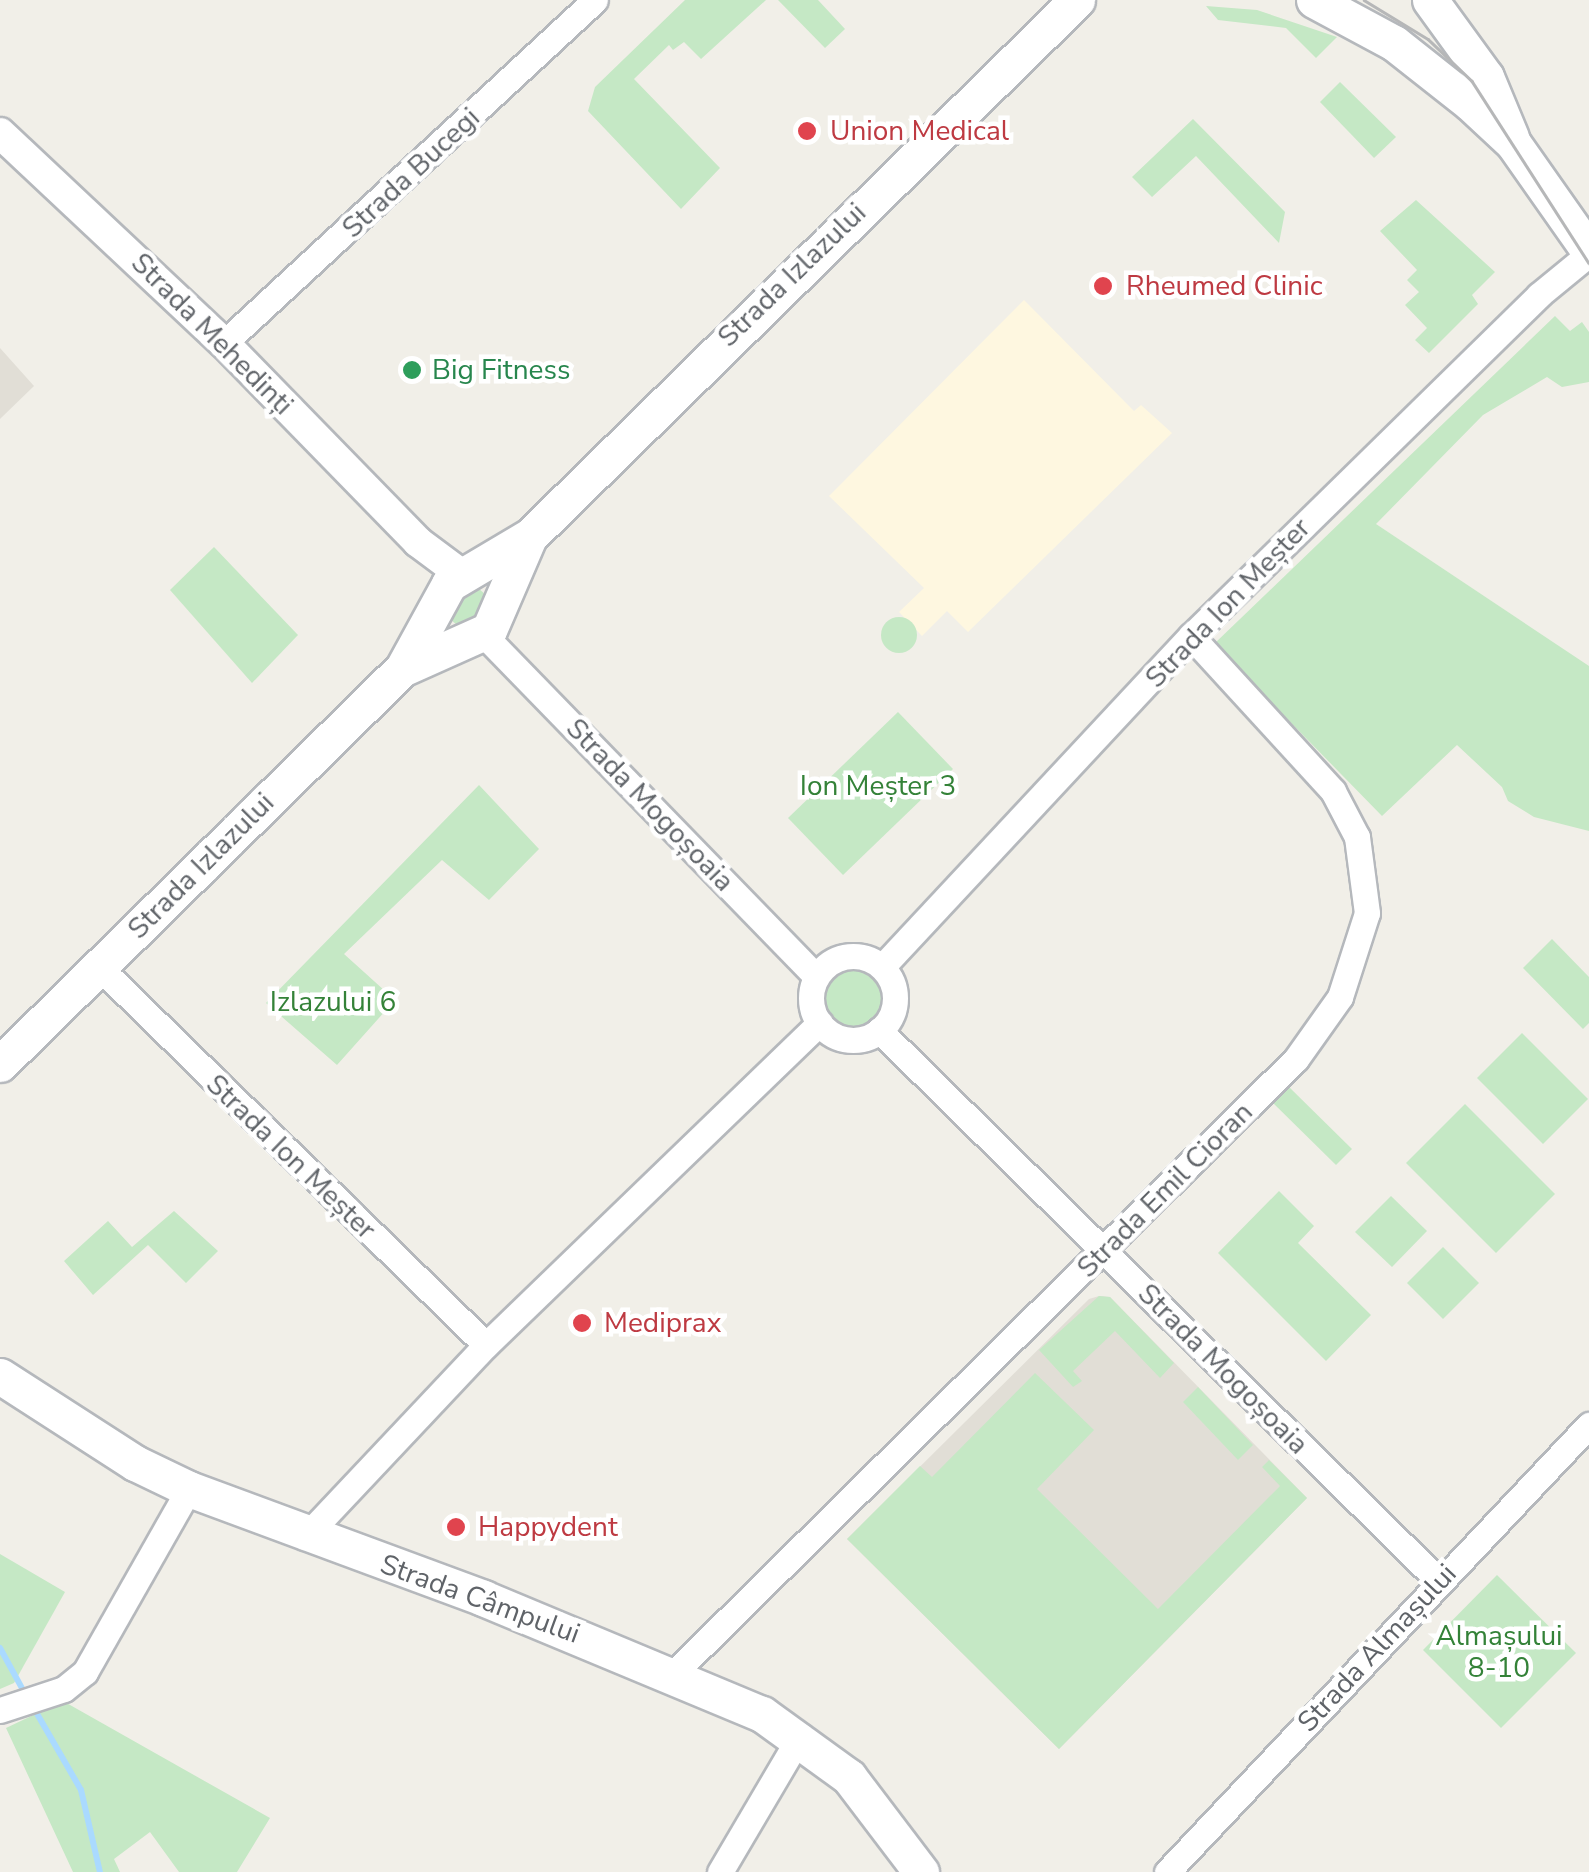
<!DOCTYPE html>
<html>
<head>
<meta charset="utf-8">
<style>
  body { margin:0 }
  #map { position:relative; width:1589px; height:1872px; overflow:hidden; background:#f1efe8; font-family:"Nunito Sans",sans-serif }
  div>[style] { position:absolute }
  .commercial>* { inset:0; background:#fef7e0 }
  .education>* { inset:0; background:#e1ded6 }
  .green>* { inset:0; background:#c5e8c5 }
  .round { border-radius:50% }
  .stream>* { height:6px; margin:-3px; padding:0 3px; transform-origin:3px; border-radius:3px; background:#aadaff }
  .roads { filter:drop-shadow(2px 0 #b5b8bc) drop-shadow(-2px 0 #b5b8bc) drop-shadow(0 2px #b5b8bc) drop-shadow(0 -2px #b5b8bc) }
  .minor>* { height:25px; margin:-12.5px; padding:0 12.5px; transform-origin:12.5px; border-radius:12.5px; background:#fff }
  .minor>.ring { margin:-12.5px; padding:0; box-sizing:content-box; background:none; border:25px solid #fff; border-radius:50% }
  .tertiary>* { height:30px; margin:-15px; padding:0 15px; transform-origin:15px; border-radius:15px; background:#fff }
  .secondary>* { height:35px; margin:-17.5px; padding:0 17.5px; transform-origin:17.5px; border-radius:17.5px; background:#fff }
  .tram>* { height:2.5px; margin:-1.25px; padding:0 1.25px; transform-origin:1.25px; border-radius:1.25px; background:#b6b7b8 }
  .dots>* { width:28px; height:28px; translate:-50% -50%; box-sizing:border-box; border:5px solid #fff; border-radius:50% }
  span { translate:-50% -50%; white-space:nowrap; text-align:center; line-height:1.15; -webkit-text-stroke:9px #fff; paint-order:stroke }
  .health-label { font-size:28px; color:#be3a42 }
  .left { translate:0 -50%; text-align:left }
  .street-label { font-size:28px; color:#5f6368 }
  .leisure-label { font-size:28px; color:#27864d }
  .park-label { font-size:28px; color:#348238 }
</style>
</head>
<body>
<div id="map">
  <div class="commercial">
    <i style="clip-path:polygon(1024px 300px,1134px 411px,1141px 405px,1172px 433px,968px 632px,947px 611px,922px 636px,899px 612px,924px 588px,829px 496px)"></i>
  </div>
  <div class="education">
    <i style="clip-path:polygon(0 348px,34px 386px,0 419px)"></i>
    <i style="clip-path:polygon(1099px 1296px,1110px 1297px,1307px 1498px,1059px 1749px,847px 1539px,1089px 1299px)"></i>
  </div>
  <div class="green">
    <i style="clip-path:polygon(685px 0,766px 0,701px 59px,684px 42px,673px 50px,669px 45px,634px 79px,720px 168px,681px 209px,588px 111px,595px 87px)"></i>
    <i style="clip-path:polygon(778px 0,818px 0,845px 29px,825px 48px)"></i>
    <i style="clip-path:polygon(1206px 6px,1257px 10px,1337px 37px,1316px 58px,1286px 28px,1218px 20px)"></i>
    <i style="clip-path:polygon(1340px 82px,1396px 137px,1374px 158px,1320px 102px)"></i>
    <i style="clip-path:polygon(1193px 119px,1285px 212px,1279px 243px,1196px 156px,1152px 197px,1132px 177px)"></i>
    <i style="clip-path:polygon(1416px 200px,1495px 272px,1472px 295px,1478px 304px,1429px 353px,1415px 340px,1427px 328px,1405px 305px,1419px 292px,1407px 280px,1417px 270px,1380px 231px)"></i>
    <i style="clip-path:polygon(1555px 316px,1570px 331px,1582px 322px,1589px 332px,1589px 382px,1562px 387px,1547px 377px,1483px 415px,1376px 524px,1589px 666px,1589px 831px,1534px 817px,1508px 801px,1502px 787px,1457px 745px,1382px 816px,1214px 644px)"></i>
    <i style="clip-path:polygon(214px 547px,298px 635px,252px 683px,170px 590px)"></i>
    <i class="round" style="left:447px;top:586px;width:42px;height:42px"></i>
    <i class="round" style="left:881px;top:617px;width:36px;height:36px"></i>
    <i style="clip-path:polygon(898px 712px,953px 769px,843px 875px,788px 818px)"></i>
    <i style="clip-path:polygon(479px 785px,539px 849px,489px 900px,442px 860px,344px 954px,395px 1000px,337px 1065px,266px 1003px)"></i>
    <i style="clip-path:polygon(1552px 939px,1589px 977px,1589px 1023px,1583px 1029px,1523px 968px)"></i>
    <i class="round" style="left:820px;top:960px;width:70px;height:70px"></i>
    <i style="clip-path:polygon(1522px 1033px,1588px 1099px,1543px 1144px,1477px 1078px)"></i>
    <i style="clip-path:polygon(1288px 1086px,1352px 1149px,1336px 1165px,1272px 1102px)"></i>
    <i style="clip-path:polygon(1465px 1104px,1555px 1194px,1496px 1253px,1406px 1163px)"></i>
    <i style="clip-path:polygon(1279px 1191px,1314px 1226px,1298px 1243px,1371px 1315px,1326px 1361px,1218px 1253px)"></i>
    <i style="clip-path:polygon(1391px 1196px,1427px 1231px,1392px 1267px,1355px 1232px)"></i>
    <i style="clip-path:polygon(174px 1211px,218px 1251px,186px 1283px,148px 1245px,93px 1295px,64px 1261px,108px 1221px,132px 1247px)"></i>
    <i style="clip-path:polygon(1443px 1247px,1479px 1283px,1443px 1319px,1407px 1283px)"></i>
    <i style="clip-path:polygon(1099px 1296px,1110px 1297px,1174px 1363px,1160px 1378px,1115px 1331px,1073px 1371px,1082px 1381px,1073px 1387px,1039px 1350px)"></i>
    <i style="clip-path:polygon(1035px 1373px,1094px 1430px,1037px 1489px,1158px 1609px,1280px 1486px,1262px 1467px,1269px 1460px,1307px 1498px,1059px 1749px,847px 1539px,920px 1466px,932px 1477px)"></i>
    <i style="clip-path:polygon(1198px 1387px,1253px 1445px,1238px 1460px,1183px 1402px)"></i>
    <i style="clip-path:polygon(0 1554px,65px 1592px,14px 1683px,0 1689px)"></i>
    <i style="clip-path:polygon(1497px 1575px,1576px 1653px,1501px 1728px,1423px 1650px)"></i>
    <i style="clip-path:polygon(63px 1701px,270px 1818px,237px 1872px,179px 1872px,150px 1832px,114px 1859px,120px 1872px,73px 1872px,6px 1728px)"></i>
  </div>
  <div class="stream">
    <i style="left:0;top:1648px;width:48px;rotate:61.3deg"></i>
    <i style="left:36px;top:1712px;width:90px;rotate:60deg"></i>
    <i style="left:81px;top:1790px;width:84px;rotate:77deg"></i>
  </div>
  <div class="roads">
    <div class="minor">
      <i style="left:224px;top:343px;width:505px;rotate:-42.75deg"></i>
      <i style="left:483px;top:634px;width:478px;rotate:45.8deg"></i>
      <i class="ring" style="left:811px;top:956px;width:59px;height:59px"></i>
      <i style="left:99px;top:967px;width:541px;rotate:44.33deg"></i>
      <i style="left:882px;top:967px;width:453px;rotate:-47deg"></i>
      <i style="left:1191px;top:636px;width:487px;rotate:-44.4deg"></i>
      <i style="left:1539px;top:295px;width:65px;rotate:-39.4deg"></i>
      <i style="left:879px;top:1030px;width:786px;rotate:44.54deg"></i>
      <i style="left:305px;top:1537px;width:264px;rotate:-46.7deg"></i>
      <i style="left:486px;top:1345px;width:464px;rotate:-44deg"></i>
      <i style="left:674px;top:1673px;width:874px;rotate:-44.63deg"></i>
      <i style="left:1296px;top:1059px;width:76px;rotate:-54.6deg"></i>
      <i style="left:1340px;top:997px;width:88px;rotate:-72.2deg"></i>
      <i style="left:1367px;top:913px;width:77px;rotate:-97.5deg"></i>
      <i style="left:1357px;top:837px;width:52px;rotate:-117.6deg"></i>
      <i style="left:1333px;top:791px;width:210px;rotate:-132.5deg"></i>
      <i style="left:0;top:1710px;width:67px;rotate:-18.2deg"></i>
      <i style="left:64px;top:1689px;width:27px;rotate:-39deg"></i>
      <i style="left:85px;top:1672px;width:210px;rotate:-60.4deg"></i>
      <i style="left:720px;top:1872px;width:158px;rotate:-59.5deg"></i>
      <i style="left:1167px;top:1872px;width:615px;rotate:-46.65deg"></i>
    </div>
    <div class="tertiary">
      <i style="left:0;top:133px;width:307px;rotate:43.2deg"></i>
      <i style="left:224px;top:343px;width:278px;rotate:45.7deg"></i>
      <i style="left:418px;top:542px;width:59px;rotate:36.7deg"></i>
    </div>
    <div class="secondary">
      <i style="left:1314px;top:0;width:91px;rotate:28.3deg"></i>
      <i style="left:1394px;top:43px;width:97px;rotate:38.3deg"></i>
      <i style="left:1470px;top:103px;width:59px;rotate:42.9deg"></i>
      <i style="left:1513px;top:143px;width:132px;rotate:54.9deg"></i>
      <i style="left:1430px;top:0;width:95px;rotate:54deg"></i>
      <i style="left:1486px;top:77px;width:65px;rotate:67.4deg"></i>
      <i style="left:404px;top:668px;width:93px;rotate:-24.1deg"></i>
      <i style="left:489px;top:630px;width:101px;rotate:-66.7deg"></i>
      <i style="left:0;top:1064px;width:565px;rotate:-44.5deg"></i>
      <i style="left:403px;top:668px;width:96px;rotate:-61.3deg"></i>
      <i style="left:449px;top:584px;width:94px;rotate:-30.7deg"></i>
      <i style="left:530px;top:536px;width:766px;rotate:-44.42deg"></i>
      <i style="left:0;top:1376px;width:161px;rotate:32.8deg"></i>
      <i style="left:135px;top:1463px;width:60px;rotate:25.7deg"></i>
      <i style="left:189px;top:1489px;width:314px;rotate:20.3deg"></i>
      <i style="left:483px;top:1598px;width:302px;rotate:22.6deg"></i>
      <i style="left:762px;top:1714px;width:107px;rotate:35.9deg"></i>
      <i style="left:849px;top:1777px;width:119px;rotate:52.8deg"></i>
    </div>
  </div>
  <div class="tram">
    <i style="left:1364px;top:0;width:75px;rotate:31.4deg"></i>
    <i style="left:1428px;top:39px;width:61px;rotate:43.7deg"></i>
    <i style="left:1472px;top:81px;width:216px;rotate:57.3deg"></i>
  </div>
  <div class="dots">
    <i style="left:807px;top:131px;background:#e0444e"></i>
    <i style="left:1103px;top:286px;background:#e0444e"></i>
    <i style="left:412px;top:370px;background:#2e9e5b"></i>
    <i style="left:582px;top:1323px;background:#e0444e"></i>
    <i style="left:456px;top:1527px;background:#e0444e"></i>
  </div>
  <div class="health-label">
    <span class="left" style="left:830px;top:131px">Union Medical</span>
    <span class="left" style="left:1126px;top:286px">Rheumed Clinic</span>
    <span class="left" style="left:604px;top:1323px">Mediprax</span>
    <span class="left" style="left:478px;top:1527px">Happydent</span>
  </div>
  <div class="street-label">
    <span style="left:411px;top:173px;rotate:-43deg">Strada Bucegi</span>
    <span style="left:792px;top:275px;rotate:-44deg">Strada Izlazului</span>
    <span style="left:212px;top:334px;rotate:45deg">Strada Mehedinți</span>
    <span style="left:1228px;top:603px;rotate:-46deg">Strada Ion Meșter</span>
    <span style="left:650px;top:805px;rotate:46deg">Strada Mogoșoaia</span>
    <span style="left:201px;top:866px;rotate:-45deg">Strada Izlazului</span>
    <span style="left:291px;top:1157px;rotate:44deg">Strada Ion Meșter</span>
    <span style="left:1165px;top:1190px;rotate:-45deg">Strada Emil Cioran</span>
    <span style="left:1223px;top:1369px;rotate:45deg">Strada Mogoșoaia</span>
    <span style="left:480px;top:1599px;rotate:20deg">Strada Câmpului</span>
    <span style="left:1377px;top:1648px;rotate:-47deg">Strada Almașului</span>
  </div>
  <div class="leisure-label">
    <span class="left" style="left:432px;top:370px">Big Fitness</span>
  </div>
  <div class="park-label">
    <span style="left:878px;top:786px">Ion Meșter 3</span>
    <span style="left:333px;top:1002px">Izlazului 6</span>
    <span style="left:1499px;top:1652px">Almașului<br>8-10</span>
  </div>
</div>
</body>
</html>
